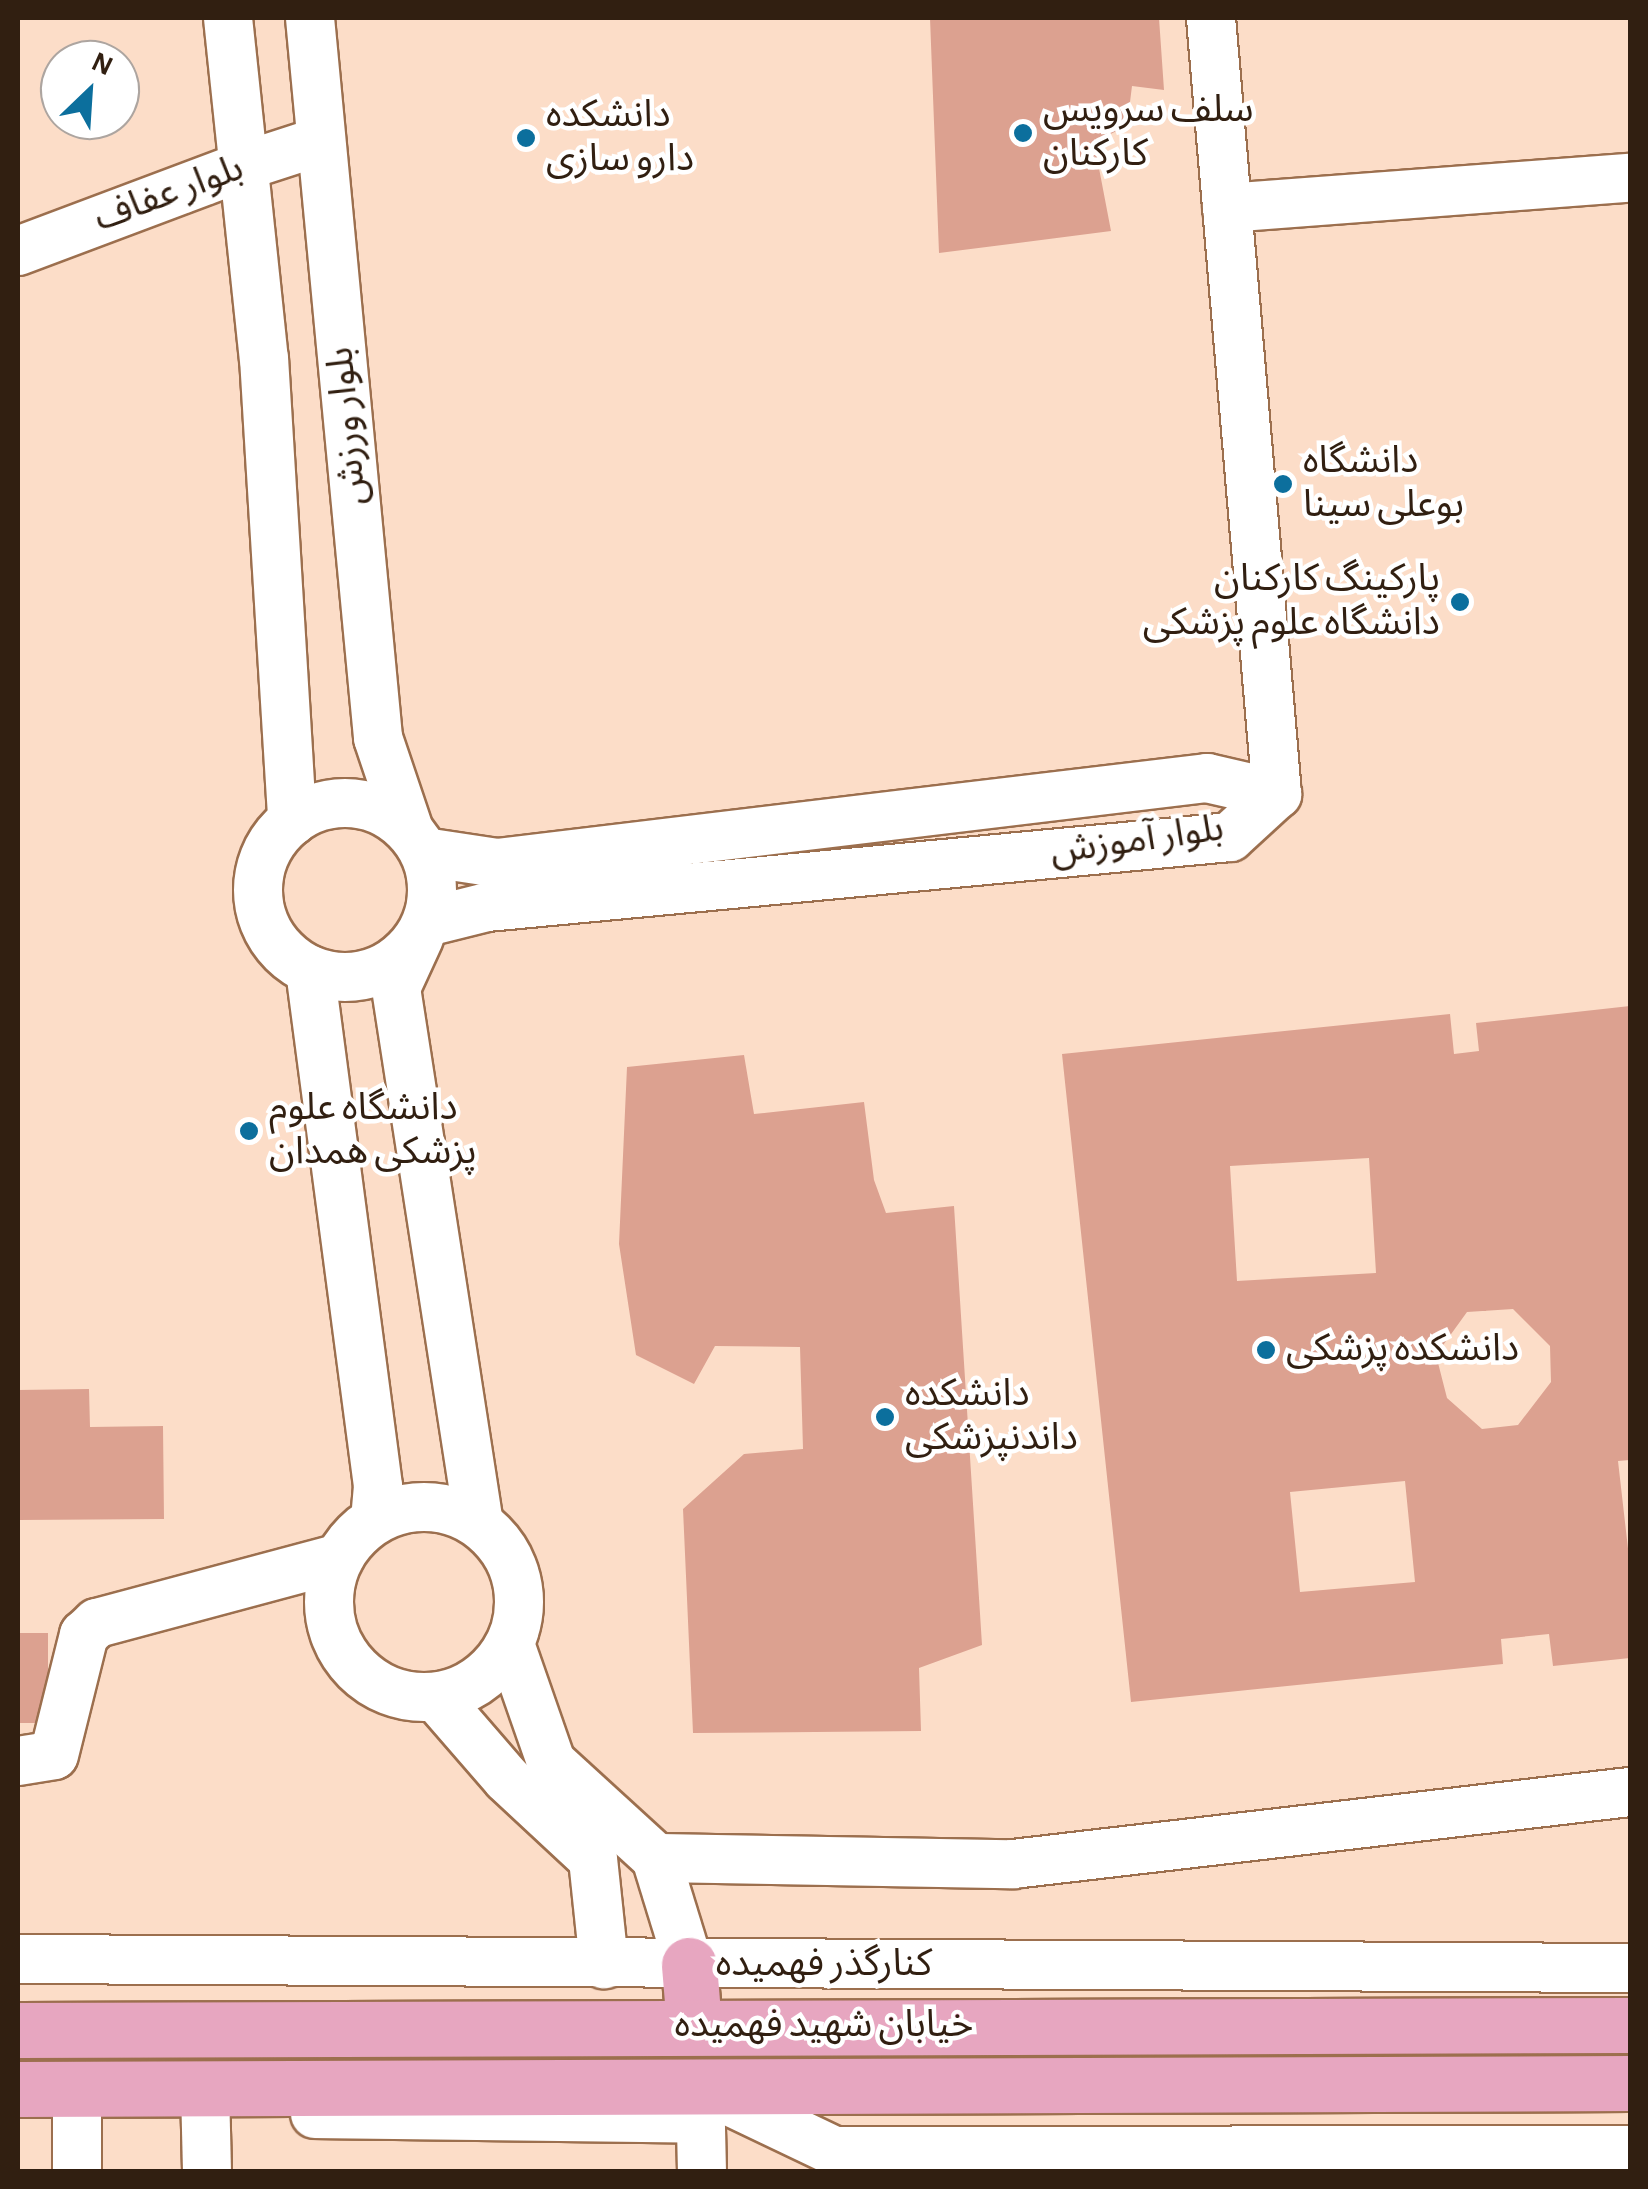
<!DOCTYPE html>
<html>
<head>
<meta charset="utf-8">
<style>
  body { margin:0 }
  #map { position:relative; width:1648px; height:2189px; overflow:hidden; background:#fcddc8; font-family:"Alegreya Sans","Noto Sans Arabic",sans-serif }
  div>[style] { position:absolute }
  .building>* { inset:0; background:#dca190 }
  .roads { filter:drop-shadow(2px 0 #9c6f4e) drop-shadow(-2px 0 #9c6f4e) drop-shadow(0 2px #9c6f4e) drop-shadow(0 -2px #9c6f4e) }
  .minor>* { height:48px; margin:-24px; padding:0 24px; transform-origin:24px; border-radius:24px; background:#fff }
  .minor>.ring { margin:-24px; padding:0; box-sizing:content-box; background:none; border:48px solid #fff; border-radius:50% }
  .major>* { height:55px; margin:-27.5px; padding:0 27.5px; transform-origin:27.5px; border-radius:27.5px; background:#e7a6c0 }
  .dots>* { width:28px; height:28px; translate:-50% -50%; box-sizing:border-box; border:5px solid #fff; border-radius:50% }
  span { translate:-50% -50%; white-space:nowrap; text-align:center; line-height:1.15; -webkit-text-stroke:9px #fff; paint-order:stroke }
  .poi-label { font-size:38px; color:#311f11 }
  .left { translate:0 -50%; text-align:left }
  .right { translate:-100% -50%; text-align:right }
  .street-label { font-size:38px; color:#311f11 }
  .frame { position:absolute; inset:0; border:20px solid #311f11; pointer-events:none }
  .north { position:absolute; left:40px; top:40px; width:100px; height:100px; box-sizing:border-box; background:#fff; border:2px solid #ada5a0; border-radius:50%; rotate:25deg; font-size:28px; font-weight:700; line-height:40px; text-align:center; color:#311f11 }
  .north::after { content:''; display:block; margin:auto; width:35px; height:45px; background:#0c6f9d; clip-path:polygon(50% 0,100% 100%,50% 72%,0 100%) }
</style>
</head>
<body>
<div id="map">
  <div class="building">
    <i style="clip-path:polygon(930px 18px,1159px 18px,1164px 90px,1132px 86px,1127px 126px,1094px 142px,1111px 231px,939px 253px)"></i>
    <i style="clip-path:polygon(evenodd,1630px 1006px,1630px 1460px,1618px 1461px,1630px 1566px,1630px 1658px,1553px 1666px,1549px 1634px,1501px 1639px,1503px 1664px,1131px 1702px,1062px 1054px,1450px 1014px,1454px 1054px,1479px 1051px,1476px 1023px,1630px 1006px,1369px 1158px,1376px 1273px,1237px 1281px,1230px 1166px,1369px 1158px,1630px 1006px,1513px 1309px,1550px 1346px,1551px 1382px,1518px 1425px,1482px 1429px,1447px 1398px,1436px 1355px,1467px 1312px,1513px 1309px,1630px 1006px,1405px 1481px,1415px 1582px,1300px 1592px,1290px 1492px,1405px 1481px)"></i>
    <i style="clip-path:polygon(744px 1055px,754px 1114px,864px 1102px,874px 1180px,886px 1213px,954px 1206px,982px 1645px,919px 1668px,921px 1731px,693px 1733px,683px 1509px,744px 1454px,803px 1449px,800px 1347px,715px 1346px,694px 1384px,636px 1355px,619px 1244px,627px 1067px)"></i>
    <i style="clip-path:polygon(89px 1389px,90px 1427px,163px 1426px,164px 1519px,18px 1520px,18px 1390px)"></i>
    <i style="clip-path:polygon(18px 1633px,48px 1633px,48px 1723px,18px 1723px)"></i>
  </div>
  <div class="roads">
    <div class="minor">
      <i style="left:228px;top:18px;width:342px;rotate:84deg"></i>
      <i style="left:264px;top:358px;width:464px;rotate:86.5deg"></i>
      <i style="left:310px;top:18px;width:723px;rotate:84.6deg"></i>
      <i style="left:378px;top:738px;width:97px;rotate:71.4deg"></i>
      <i style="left:1211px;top:18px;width:779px;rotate:85.14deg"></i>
      <i style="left:1227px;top:208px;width:404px;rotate:-4.3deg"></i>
      <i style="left:18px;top:251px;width:241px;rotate:-20.6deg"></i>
      <i style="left:244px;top:166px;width:81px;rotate:-18deg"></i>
      <i class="ring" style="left:258px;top:803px;width:126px;height:126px"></i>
      <i style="left:424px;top:852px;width:74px;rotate:8.6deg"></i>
      <i style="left:497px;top:863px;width:715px;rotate:-6.83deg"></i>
      <i style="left:1207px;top:778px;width:72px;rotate:12.9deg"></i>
      <i style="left:427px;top:922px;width:62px;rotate:-14deg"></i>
      <i style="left:487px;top:907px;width:746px;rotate:-5.38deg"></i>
      <i style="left:1230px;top:837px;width:64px;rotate:-42.5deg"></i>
      <i style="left:419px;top:938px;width:55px;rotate:114.7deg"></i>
      <i style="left:396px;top:988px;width:542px;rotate:81.2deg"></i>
      <i style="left:310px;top:970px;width:520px;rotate:82.49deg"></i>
      <i style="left:378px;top:1486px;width:34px;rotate:95deg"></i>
      <i class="ring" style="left:329px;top:1507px;width:142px;height:142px"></i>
      <i style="left:510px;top:1644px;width:125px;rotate:70.8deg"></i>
      <i style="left:551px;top:1762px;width:142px;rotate:42.4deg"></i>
      <i style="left:656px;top:1858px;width:112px;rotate:72.9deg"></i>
      <i style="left:436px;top:1697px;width:108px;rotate:49.1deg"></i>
      <i style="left:507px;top:1779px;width:117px;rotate:42.9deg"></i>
      <i style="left:593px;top:1859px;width:106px;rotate:84deg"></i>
      <i style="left:18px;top:1761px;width:36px;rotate:-9deg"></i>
      <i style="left:54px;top:1755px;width:124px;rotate:-76deg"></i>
      <i style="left:84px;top:1635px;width:18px;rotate:-43deg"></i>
      <i style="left:97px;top:1623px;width:251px;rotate:-15deg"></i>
      <i style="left:656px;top:1858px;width:357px;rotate:1deg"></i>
      <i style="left:1013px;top:1864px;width:621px;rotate:-6.66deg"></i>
      <i style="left:18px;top:1959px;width:1612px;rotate:0.32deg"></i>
      <i style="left:205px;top:2089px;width:83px;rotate:88.6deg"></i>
      <i style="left:315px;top:2114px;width:386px;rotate:0.7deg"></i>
      <i style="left:77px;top:2172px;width:83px;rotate:-90deg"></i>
      <i style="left:702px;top:2172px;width:85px;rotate:-91.3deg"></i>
      <i style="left:700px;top:2087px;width:148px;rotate:25.5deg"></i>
      <i style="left:834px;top:2151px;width:796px;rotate:-0.07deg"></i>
    </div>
    <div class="major">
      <i style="left:689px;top:1965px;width:61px;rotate:85.3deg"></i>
      <i style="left:18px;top:2030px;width:1612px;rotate:-0.18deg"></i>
      <i style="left:18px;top:2089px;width:1612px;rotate:-0.21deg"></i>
    </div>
  </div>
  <div class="dots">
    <i style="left:1023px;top:133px;background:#0c6f9d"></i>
    <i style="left:526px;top:138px;background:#0c6f9d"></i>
    <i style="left:1283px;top:484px;background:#0c6f9d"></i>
    <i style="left:1460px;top:602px;background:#0c6f9d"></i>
    <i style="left:249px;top:1131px;background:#0c6f9d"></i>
    <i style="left:1266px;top:1350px;background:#0c6f9d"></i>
    <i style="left:885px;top:1417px;background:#0c6f9d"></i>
  </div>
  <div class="poi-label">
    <span class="left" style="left:1043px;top:133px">سلف سرویس<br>کارکنان</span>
    <span class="left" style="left:546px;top:138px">دانشکده<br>دارو سازی</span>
    <span class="left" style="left:1303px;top:484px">دانشگاه<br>بوعلی سینا</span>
    <span class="right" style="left:1440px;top:602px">پارکینگ کارکنان<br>دانشگاه علوم پزشکی</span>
    <span class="left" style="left:269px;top:1131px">دانشگاه علوم<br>پزشکی همدان</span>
    <span class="left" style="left:1286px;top:1350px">دانشکده پزشکی</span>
    <span class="left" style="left:905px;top:1417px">دانشکده<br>داندنپزشکی</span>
  </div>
  <div class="street-label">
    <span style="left:169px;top:194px;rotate:-20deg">بلوار عفاف</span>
    <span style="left:348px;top:426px;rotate:-95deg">بلوار ورزش</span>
    <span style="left:1137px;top:841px;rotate:-8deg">بلوار آموزش</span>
    <span style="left:824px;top:1965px">کنارگذر فهمیده</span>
    <span style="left:824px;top:2026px">خیابان شهید فهمیده</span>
  </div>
  <div class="frame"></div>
  <div class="north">N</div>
</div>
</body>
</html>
